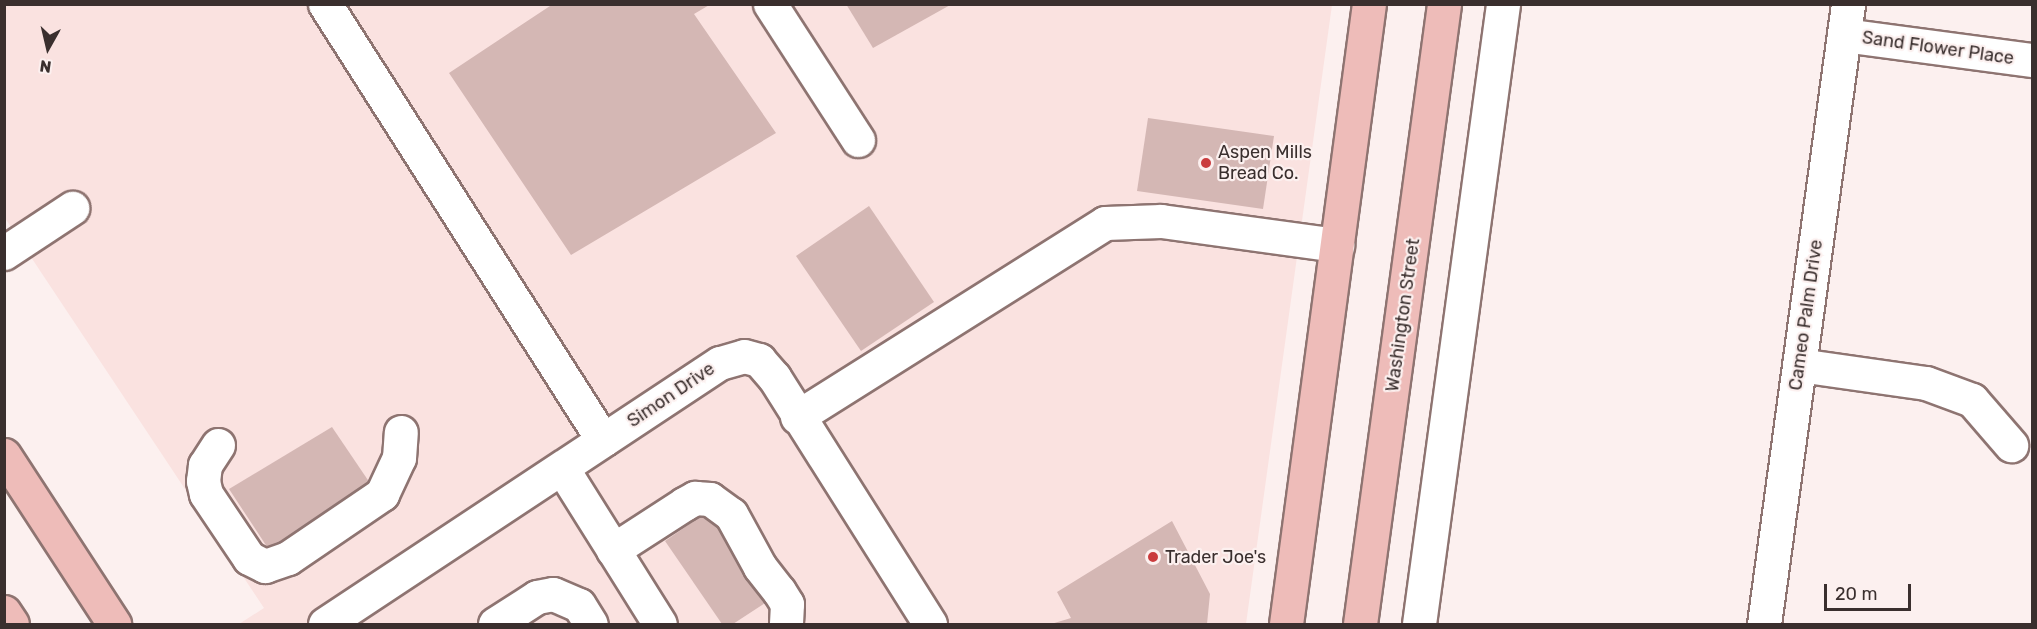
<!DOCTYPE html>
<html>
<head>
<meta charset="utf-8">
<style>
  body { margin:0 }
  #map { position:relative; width:2037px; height:629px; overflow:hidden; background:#fcf0ef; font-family:Rubik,sans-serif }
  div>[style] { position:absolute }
  .built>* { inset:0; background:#fae2e0 }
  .building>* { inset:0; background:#d4b7b4 }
  .roads { filter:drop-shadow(2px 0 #8e7471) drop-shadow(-2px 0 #8e7471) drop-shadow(0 2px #8e7471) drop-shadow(0 -2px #8e7471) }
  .minor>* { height:33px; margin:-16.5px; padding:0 16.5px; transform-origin:16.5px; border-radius:16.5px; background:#fff }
  .major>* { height:33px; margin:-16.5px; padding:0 16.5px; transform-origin:16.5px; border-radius:16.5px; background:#eebcb9 }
  .dots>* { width:16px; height:16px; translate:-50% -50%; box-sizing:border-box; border:3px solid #fcf0ef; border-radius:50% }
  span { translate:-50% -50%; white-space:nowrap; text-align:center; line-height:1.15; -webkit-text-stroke:4.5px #fcf0ef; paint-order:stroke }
  .street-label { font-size:18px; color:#3a2f2e }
  .poi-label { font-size:18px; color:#3a2f2e }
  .left { translate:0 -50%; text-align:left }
  .frame { position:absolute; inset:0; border:6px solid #3a2f2e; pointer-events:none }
  .north { position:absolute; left:18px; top:18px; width:60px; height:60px; -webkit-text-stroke:4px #fcf0ef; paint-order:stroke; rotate:188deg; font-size:16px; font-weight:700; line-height:24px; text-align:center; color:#3a2f2e }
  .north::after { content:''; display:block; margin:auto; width:21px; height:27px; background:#3a2f2e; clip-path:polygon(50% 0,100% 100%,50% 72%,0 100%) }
  .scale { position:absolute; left:1824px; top:584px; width:87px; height:27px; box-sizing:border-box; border:3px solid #3a2f2e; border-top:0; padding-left:8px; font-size:18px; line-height:21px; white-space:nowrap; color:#3a2f2e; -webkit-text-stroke:4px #fcf0ef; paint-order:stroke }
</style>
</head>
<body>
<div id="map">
  <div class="built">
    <i style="clip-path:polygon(4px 5px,1332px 5px,1246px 624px,239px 624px,264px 608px,5px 218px)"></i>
  </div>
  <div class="building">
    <i style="clip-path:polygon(553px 4px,711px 4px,694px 14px,776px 133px,571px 255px,449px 73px)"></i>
    <i style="clip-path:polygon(846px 4px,952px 4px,873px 48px)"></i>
    <i style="clip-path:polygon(1148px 118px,1274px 136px,1263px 209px,1137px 191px)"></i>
    <i style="clip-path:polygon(869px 206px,934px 302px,861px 351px,796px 256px)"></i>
    <i style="clip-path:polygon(332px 427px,376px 492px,275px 559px,229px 489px)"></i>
    <i style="clip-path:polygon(707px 512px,768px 601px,733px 624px,722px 624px,665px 541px)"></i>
    <i style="clip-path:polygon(1172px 521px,1210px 594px,1207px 624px,1051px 624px,1071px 618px,1057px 592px)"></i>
  </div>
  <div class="roads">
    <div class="minor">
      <i style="left:325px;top:4px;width:517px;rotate:57.48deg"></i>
      <i style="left:770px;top:4px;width:162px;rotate:57.1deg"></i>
      <i style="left:1844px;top:35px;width:190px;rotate:7.6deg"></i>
      <i style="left:4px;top:253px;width:82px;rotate:-33.5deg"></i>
      <i style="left:1799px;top:365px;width:128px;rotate:8.1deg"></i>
      <i style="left:1926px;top:383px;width:49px;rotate:20.3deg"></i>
      <i style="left:1972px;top:400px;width:60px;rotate:49.1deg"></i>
      <i style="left:797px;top:417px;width:364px;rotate:-32.2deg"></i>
      <i style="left:1105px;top:223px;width:56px;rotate:-2deg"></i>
      <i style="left:1161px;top:221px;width:178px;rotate:7.8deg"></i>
      <i style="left:218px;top:445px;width:24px;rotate:123deg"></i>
      <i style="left:205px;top:465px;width:16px;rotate:97deg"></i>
      <i style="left:203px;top:481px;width:13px;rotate:77deg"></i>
      <i style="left:206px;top:494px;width:77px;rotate:56.1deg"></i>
      <i style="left:249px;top:558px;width:18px;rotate:27deg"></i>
      <i style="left:265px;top:566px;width:24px;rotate:-19deg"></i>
      <i style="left:288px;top:558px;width:114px;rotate:-34.2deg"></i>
      <i style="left:382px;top:494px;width:40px;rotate:-65deg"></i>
      <i style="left:399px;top:458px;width:26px;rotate:-86deg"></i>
      <i style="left:562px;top:468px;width:184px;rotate:57.9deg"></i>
      <i style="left:613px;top:550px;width:85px;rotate:-32.9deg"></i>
      <i style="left:684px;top:504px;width:13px;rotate:-29deg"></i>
      <i style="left:695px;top:498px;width:15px;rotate:4deg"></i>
      <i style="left:710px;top:499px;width:26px;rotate:36deg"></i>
      <i style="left:731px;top:514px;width:60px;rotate:61.3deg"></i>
      <i style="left:760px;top:567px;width:31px;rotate:52deg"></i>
      <i style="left:779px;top:591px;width:15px;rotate:58deg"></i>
      <i style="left:787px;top:604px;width:20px;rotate:93deg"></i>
      <i style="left:325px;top:624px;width:473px;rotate:-33.5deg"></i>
      <i style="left:720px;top:363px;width:25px;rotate:-16deg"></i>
      <i style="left:744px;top:356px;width:16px;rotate:15deg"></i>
      <i style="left:759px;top:360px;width:23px;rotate:49deg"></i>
      <i style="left:774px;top:377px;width:292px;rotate:57.7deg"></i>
      <i style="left:495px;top:624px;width:50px;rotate:-32.7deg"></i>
      <i style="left:537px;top:597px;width:16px;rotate:-11deg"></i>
      <i style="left:553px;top:594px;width:28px;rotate:23deg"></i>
      <i style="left:579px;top:605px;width:22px;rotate:58deg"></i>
      <i style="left:1419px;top:624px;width:626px;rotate:-82.28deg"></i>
      <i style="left:1764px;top:624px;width:626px;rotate:-82.28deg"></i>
    </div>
    <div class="major">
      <i style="left:4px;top:455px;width:202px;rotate:56.9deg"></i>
      <i style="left:4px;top:612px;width:14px;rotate:56deg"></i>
      <i style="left:1286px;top:624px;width:626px;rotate:-82.38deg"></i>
      <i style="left:1360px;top:624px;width:626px;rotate:-82.28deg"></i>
    </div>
  </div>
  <div class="dots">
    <i style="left:1206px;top:163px;background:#ca3b3d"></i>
    <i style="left:1153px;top:557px;background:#ca3b3d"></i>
  </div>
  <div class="street-label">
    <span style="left:1938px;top:48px;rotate:8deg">Sand Flower Place</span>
    <span style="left:1403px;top:315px;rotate:-82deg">Washington Street</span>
    <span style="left:1806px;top:315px;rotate:-82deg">Cameo Palm Drive</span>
    <span style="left:671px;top:395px;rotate:-34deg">Simon Drive</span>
  </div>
  <div class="poi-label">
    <span class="left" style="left:1218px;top:163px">Aspen Mills<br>Bread Co.</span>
    <span class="left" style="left:1165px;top:557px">Trader Joe's</span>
  </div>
  <div class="frame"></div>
  <div class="north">N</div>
  <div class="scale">20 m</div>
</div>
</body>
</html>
